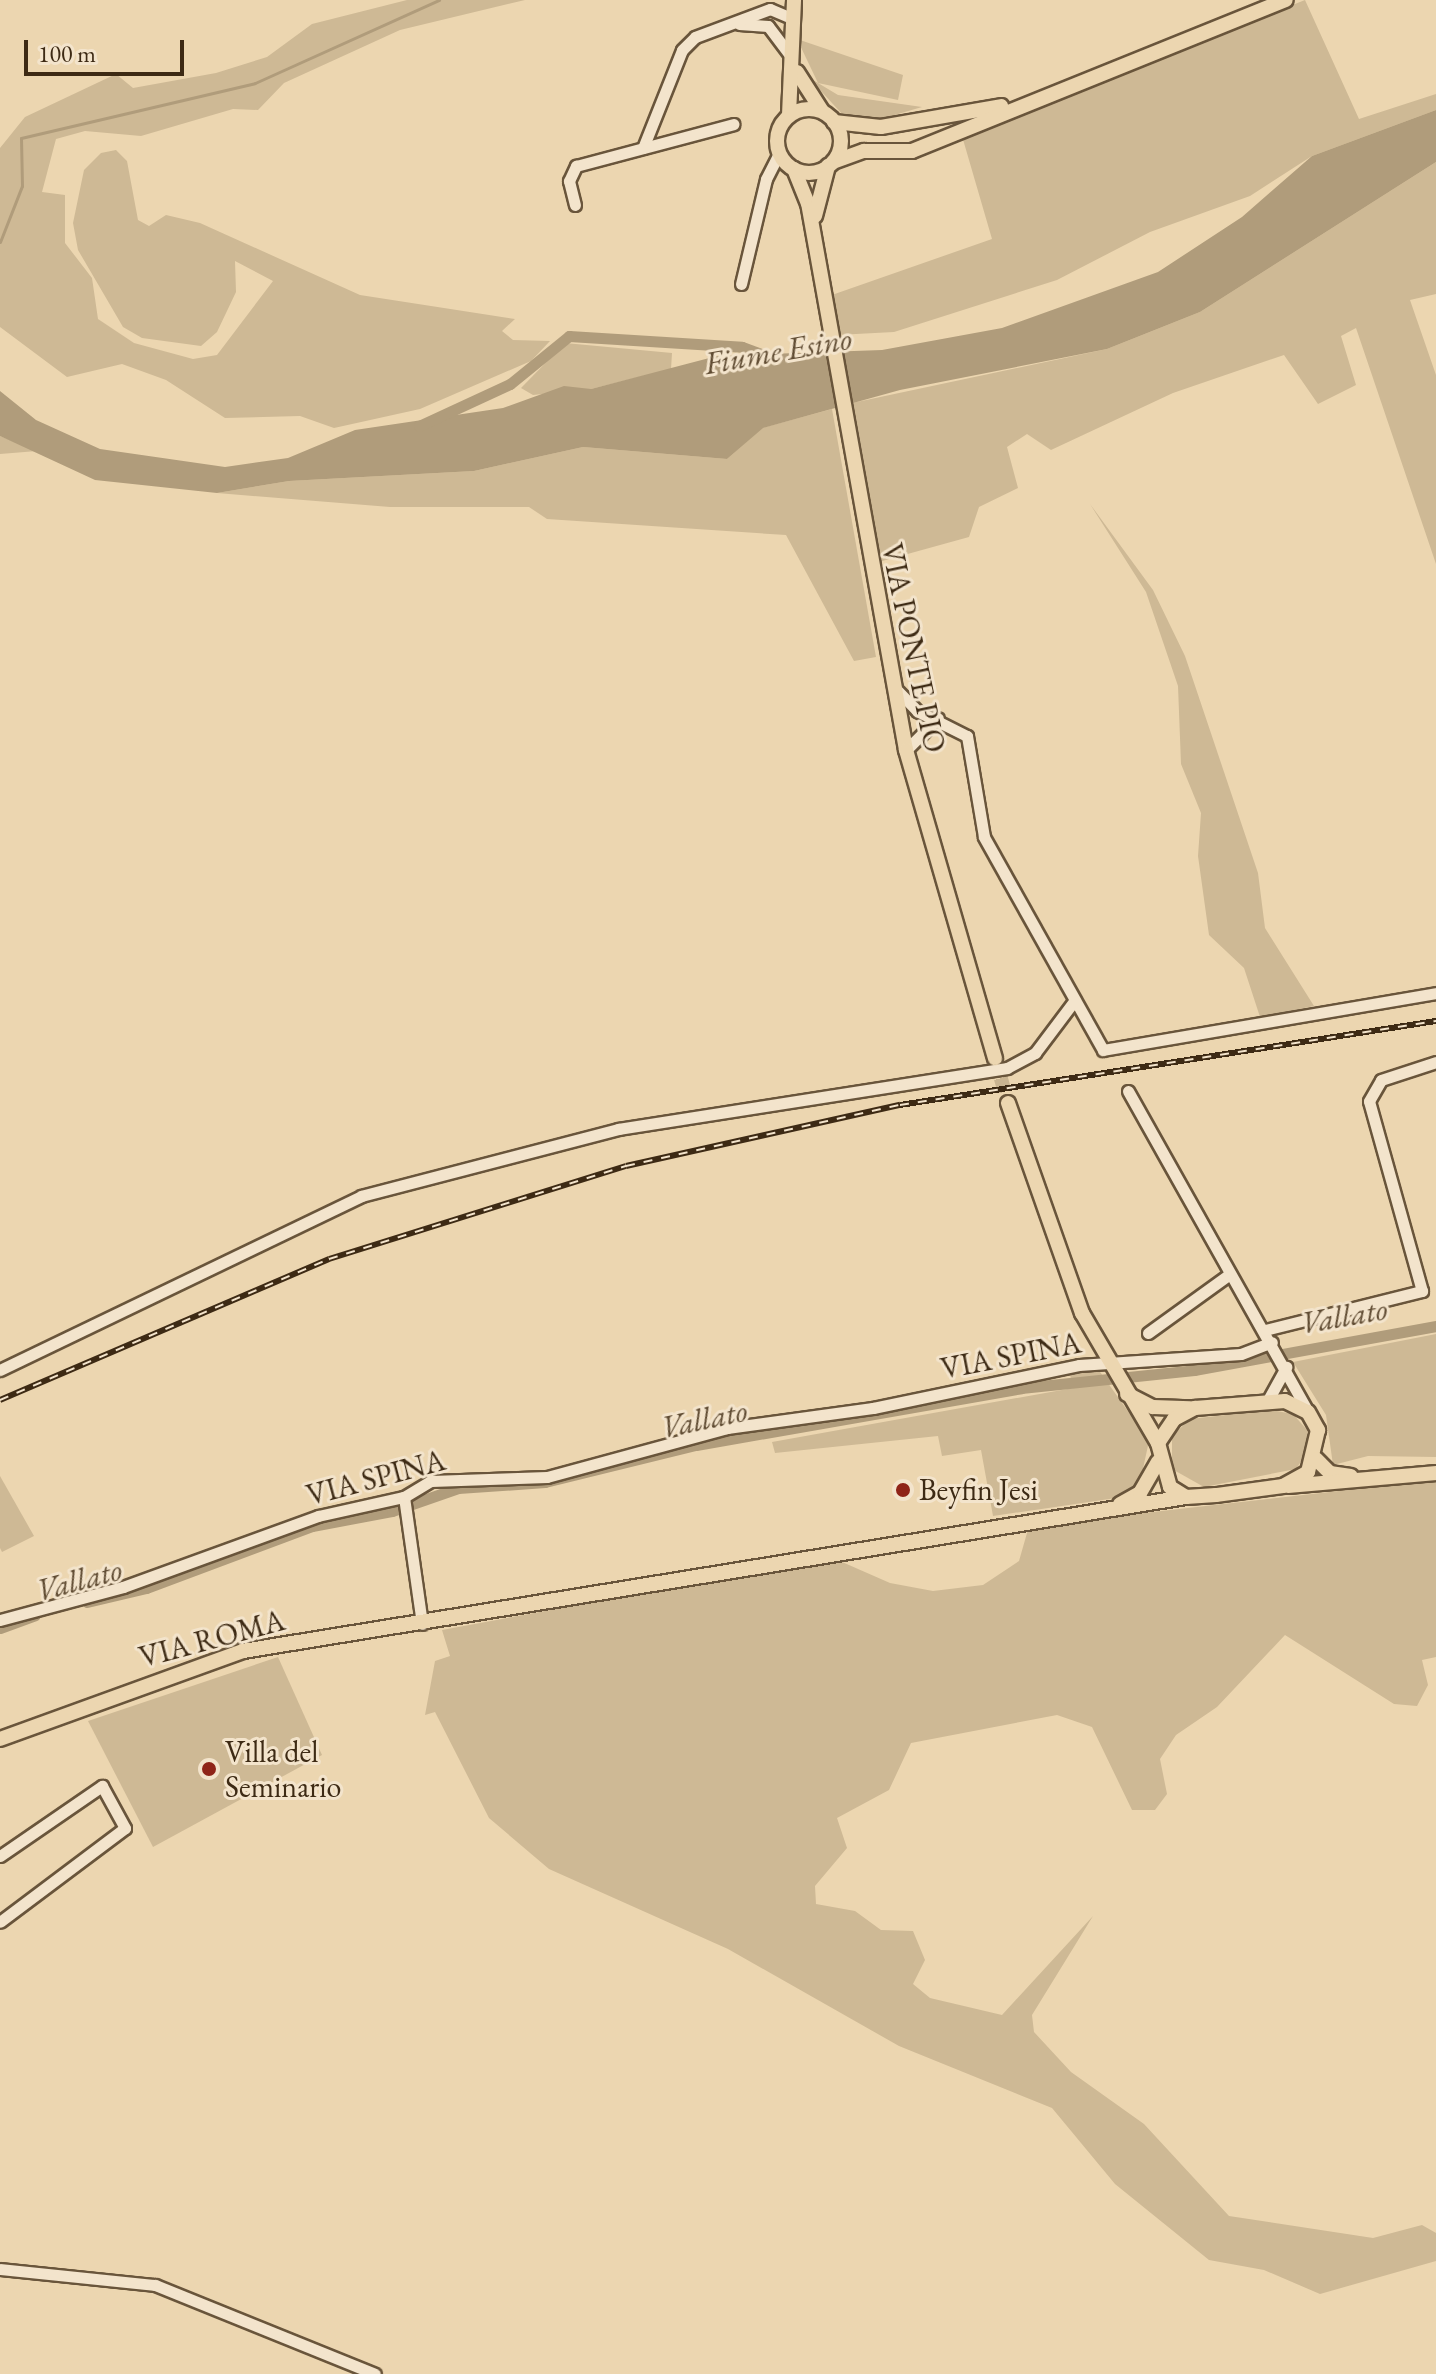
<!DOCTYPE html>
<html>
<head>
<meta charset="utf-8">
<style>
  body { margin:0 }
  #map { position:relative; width:1436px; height:2374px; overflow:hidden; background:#ecd6b0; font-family:"EB Garamond",serif }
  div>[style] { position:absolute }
  .green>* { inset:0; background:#ceb995 }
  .water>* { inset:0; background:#b09c7b }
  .stream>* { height:3px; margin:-1.5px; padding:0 1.5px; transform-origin:1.5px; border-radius:1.5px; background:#b09c7b }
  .canal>* { height:11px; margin:-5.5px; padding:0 5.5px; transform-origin:5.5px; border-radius:5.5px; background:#b09c7b }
  .major-tunnel>* { height:14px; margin-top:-7px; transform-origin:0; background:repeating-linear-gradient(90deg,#c9b491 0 14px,transparent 0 21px) }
  .roads { filter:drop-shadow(2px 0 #69553b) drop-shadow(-2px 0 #69553b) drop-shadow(0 2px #69553b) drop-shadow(0 -2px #69553b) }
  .minor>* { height:11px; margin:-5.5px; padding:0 5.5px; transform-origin:5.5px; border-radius:5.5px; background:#f3e4cc }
  .major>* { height:14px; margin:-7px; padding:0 7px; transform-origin:7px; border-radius:7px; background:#ecd6b0 }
  .major>.ring { margin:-7px; padding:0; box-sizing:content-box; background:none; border:14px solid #ecd6b0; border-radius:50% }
  .rail>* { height:6px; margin-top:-3px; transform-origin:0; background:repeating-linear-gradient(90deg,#f3e4cc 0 9px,#3d2a14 0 18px); box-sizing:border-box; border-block:2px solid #3d2a14 }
  .dots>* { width:22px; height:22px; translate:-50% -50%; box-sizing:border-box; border:4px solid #f3e4cc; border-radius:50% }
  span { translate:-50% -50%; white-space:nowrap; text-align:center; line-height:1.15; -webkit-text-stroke:6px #f3e4cc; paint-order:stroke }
  .street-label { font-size:30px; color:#3d2a14 }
  .poi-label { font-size:30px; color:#3d2a14 }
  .left { translate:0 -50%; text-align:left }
  .water-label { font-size:32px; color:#604c33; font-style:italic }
  .scale { position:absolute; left:24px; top:40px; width:160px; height:36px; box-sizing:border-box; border:4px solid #3d2a14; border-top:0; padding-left:10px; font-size:24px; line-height:28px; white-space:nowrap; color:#3d2a14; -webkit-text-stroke:6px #f3e4cc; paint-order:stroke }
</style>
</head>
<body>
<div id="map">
  <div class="green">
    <i style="clip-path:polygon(407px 0,525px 0,400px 30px,284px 83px,258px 110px,233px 109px,141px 136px,85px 131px,56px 139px,42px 192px,65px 195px,65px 243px,92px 278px,98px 319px,134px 343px,193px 359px,217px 355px,273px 281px,235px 261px,236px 292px,217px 332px,201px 346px,142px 338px,123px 327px,78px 250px,73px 223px,84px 170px,101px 153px,116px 150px,127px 161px,138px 220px,149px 226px,166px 215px,200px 223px,360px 295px,515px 319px,502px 331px,513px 340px,550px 341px,531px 361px,420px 409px,334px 428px,300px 416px,225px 418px,166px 380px,122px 364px,67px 377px,0 327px,0 148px,25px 117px,116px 74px,133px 88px,216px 73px,267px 57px,312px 24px)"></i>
    <i style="clip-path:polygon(1305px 0,1359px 119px,1436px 94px,1436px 110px,1312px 156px,1250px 196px,1150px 232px,1057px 280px,894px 332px,837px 335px,829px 296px,992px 239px,962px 136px)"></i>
    <i style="clip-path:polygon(797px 39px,903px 75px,898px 100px,818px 83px)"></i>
    <i style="clip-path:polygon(808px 77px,838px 95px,922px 107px,874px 121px,844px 116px)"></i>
    <i style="clip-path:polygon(1436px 162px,1436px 294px,1410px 300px,1436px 375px,1436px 564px,1356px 328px,1341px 336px,1356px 385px,1318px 404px,1284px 355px,1173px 393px,1051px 450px,1027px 434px,1007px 447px,1018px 488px,979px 507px,969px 537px,875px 563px,852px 403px,1107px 349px,1200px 312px)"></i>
    <i style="clip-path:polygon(565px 343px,672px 353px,671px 369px,591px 389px,533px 395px,521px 388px)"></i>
    <i style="clip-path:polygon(832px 409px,876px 657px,854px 661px,786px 535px,547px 519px,529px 507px,390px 507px,217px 493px,289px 481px,474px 471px,583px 447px,727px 459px,762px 428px)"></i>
    <i style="clip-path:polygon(0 436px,37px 451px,0 454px)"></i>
    <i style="clip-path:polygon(1090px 504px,1153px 590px,1185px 656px,1258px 873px,1265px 928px,1314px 1006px,1260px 1017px,1244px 968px,1209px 935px,1198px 856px,1201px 813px,1181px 764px,1178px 686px,1146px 592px)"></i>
    <i style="clip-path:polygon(1436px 1334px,1436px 1457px,1368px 1456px,1333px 1465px,1326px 1415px,1293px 1362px)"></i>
    <i style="clip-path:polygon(1098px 1369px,1149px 1441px,1139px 1487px,1123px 1497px,993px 1516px,981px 1450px,942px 1456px,938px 1436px,775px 1453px,772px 1442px,1073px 1388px,1069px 1370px)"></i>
    <i style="clip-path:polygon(1271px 1410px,1293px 1414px,1307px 1430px,1308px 1451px,1296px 1469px,1204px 1487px,1172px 1469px,1172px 1436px,1190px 1419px)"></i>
    <i style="clip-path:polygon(0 1476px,34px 1536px,2px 1552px,0 1548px)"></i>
    <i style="clip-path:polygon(1436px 1480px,1436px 1657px,1422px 1660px,1428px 1685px,1417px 1706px,1394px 1704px,1285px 1635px,1217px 1707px,1176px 1735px,1160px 1759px,1167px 1794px,1155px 1810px,1132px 1810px,1092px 1727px,1057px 1715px,911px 1743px,889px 1790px,837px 1818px,847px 1848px,815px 1886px,816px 1904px,855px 1911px,881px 1930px,913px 1931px,925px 1960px,913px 1984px,930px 1998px,1002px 2015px,1093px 1916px,1032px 2015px,1034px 2032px,1071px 2072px,1144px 2124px,1229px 2216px,1373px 2238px,1422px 2225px,1436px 2233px,1436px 2261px,1320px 2294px,1264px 2270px,1209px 2260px,1115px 2184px,1052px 2108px,899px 2046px,728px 1949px,549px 1869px,489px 1818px,435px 1712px,425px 1715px,435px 1661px,450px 1656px,442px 1630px,833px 1558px,890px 1583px,933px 1591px,983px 1585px,1019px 1561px,1029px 1526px)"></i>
    <i style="clip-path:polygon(278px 1657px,322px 1755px,153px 1847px,88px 1721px)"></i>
  </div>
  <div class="water">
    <i style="clip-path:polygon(1436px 110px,1436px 162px,1200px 312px,1107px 349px,900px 390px,763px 428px,727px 459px,583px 447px,474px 471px,289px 481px,217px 493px,95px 480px,0 436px,0 391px,36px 420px,100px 449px,225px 467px,288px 458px,355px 430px,503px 408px,564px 386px,591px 389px,717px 356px,882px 350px,1002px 328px,1158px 272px,1242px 217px,1312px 156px)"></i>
  </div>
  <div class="stream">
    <i style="left:0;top:242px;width:60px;rotate:-68.6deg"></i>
    <i style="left:22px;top:186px;width:48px;rotate:-91.2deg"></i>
    <i style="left:21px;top:138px;width:240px;rotate:-13.2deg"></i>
    <i style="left:255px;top:83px;width:202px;rotate:-24.3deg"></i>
  </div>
  <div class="canal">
    <i style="left:419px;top:426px;width:100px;rotate:-24.8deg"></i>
    <i style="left:510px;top:384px;width:76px;rotate:-39.1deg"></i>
    <i style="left:569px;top:336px;width:173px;rotate:3.6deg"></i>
    <i style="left:742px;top:347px;width:35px;rotate:20deg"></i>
    <i style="left:87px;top:1602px;width:61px;rotate:-13.3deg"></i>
    <i style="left:146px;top:1588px;width:177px;rotate:-20.5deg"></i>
    <i style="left:312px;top:1526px;width:81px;rotate:-10.6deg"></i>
    <i style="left:392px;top:1511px;width:70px;rotate:-19.2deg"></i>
    <i style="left:458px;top:1488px;width:87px;rotate:-3.9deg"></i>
    <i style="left:545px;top:1482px;width:155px;rotate:-13.8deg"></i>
    <i style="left:696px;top:1445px;width:330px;rotate:-9.9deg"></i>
    <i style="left:1021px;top:1388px;width:174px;rotate:-5.9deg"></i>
    <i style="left:1194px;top:1370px;width:246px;rotate:-10.3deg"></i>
    <i style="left:0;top:1628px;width:37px;rotate:-20deg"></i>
  </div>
  <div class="major-tunnel">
    <i style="left:995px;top:1058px;width:47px;rotate:73.9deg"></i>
  </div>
  <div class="roads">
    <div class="minor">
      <i style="left:739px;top:24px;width:29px;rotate:4deg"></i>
      <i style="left:768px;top:26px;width:39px;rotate:53deg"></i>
      <i style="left:643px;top:148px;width:105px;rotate:-68.3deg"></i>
      <i style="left:682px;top:50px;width:18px;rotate:-45deg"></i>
      <i style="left:695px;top:37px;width:80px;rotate:-20.5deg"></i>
      <i style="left:770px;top:9px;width:25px;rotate:23deg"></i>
      <i style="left:575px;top:205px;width:25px;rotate:-104deg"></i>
      <i style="left:569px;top:181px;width:17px;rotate:-65deg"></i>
      <i style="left:576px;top:166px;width:163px;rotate:-14.9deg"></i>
      <i style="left:741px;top:284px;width:108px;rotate:-76.6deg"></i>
      <i style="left:766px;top:179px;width:28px;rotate:-63deg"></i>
      <i style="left:897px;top:690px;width:29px;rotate:46deg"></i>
      <i style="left:917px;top:711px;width:56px;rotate:26.6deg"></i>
      <i style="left:967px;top:736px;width:102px;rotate:80.4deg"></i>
      <i style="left:984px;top:837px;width:244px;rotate:60.8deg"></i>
      <i style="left:1103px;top:1050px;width:338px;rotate:-9.7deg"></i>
      <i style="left:906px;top:750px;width:45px;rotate:-45deg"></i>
      <i style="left:1128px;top:1091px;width:368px;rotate:60.7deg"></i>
      <i style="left:1265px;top:1330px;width:162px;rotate:-14deg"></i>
      <i style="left:1422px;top:1291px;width:197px;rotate:-105.6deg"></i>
      <i style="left:1369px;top:1101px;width:24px;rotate:-60deg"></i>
      <i style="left:1381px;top:1080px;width:58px;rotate:-18.1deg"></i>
      <i style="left:1148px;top:1333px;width:97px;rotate:-35.8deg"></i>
      <i style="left:0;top:1370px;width:401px;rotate:-25.7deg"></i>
      <i style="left:361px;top:1196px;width:266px;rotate:-14.6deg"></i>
      <i style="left:618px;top:1129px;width:394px;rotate:-8.9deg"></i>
      <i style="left:1007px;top:1068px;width:32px;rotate:-28deg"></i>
      <i style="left:1035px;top:1053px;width:66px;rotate:-53deg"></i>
      <i style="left:1268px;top:1400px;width:38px;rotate:-61deg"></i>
      <i style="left:404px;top:1497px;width:128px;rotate:81.9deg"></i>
      <i style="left:0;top:1620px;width:127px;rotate:-15deg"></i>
      <i style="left:123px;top:1587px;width:208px;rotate:-20deg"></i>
      <i style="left:318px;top:1516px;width:88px;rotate:-12.5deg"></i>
      <i style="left:404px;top:1497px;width:31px;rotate:-31deg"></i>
      <i style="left:431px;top:1481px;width:116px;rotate:-2deg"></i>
      <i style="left:547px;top:1477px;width:187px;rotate:-15.2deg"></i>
      <i style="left:727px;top:1428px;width:147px;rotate:-7.8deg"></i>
      <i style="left:873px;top:1408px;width:210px;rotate:-11.8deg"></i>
      <i style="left:1079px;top:1365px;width:162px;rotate:-3.9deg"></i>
      <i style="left:1241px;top:1354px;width:33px;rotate:-21deg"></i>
      <i style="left:0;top:1856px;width:124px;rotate:-34.5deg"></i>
      <i style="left:102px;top:1786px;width:48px;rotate:61.3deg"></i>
      <i style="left:125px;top:1828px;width:156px;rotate:143.1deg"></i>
      <i style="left:0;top:2269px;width:156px;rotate:5.9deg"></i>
      <i style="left:155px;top:2285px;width:237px;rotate:22deg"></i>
    </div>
    <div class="major">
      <i style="left:797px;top:72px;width:46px;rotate:57.3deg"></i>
      <i class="ring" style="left:777px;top:109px;width:50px;height:50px"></i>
      <i style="left:789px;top:115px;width:115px;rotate:-87.5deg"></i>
      <i style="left:834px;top:122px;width:47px;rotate:6.1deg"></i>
      <i style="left:881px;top:127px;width:122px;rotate:-9.9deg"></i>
      <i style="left:833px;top:162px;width:33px;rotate:-20deg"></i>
      <i style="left:864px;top:151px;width:48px"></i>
      <i style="left:912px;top:151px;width:403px;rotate:-22deg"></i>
      <i style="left:794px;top:169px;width:37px;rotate:68deg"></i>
      <i style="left:808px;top:203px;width:556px;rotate:79.84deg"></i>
      <i style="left:906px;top:750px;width:321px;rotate:73.9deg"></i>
      <i style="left:815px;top:216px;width:52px;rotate:-75.4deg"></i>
      <i style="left:1008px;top:1103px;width:223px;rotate:70.6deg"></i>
      <i style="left:1082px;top:1313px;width:151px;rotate:59.7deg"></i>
      <i style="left:1127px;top:1394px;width:29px;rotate:27deg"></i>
      <i style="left:1153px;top:1407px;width:37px;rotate:2deg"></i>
      <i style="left:1285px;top:1401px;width:25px;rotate:26deg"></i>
      <i style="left:1308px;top:1412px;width:21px;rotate:61deg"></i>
      <i style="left:1318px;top:1430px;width:43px;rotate:103.4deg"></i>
      <i style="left:1308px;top:1472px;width:29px;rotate:151deg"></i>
      <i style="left:1283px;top:1486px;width:68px;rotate:172.3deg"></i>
      <i style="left:1216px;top:1495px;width:30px;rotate:176deg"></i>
      <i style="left:1186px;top:1497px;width:19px;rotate:-148deg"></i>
      <i style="left:1170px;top:1487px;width:46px;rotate:-105.3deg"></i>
      <i style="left:1158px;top:1443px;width:29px;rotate:-56deg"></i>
      <i style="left:1174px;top:1419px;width:24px;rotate:-28deg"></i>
      <i style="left:1195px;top:1408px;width:90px;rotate:-4.4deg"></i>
      <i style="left:1316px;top:1459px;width:20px;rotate:45deg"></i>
      <i style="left:1330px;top:1473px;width:21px;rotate:8deg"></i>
      <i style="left:1288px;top:1486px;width:149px;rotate:-5deg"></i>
      <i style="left:1120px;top:1504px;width:23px;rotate:-29deg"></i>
      <i style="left:1140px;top:1493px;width:36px;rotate:-60deg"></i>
      <i style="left:0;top:1739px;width:258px;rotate:-19.9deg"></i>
      <i style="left:243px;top:1651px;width:955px;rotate:-9.28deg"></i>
    </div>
  </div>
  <div class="rail">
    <i style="left:0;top:1400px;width:358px;rotate:-23.2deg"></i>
    <i style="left:329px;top:1259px;width:311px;rotate:-17.4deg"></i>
    <i style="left:626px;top:1166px;width:281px;rotate:-12.6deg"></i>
    <i style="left:900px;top:1105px;width:543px;rotate:-8.91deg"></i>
  </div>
  <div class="dots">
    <i style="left:903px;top:1490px;background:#8f2418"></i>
    <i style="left:209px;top:1769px;background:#8f2418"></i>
  </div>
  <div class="street-label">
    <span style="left:913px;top:648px;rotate:78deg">VIA PONTE PIO</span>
    <span style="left:1011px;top:1356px;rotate:-11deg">VIA SPINA</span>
    <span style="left:376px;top:1478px;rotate:-15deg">VIA SPINA</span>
    <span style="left:212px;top:1639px;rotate:-15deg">VIA ROMA</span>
  </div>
  <div class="poi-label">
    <span class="left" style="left:919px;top:1490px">Beyfin Jesi</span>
    <span class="left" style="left:225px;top:1769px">Villa del<br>Seminario</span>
  </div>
  <div class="water-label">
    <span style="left:778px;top:351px;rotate:-10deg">Fiume Esino</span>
    <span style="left:1344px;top:1316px;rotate:-10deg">Vallato</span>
    <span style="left:704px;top:1419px;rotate:-12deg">Vallato</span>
    <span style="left:79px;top:1580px;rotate:-15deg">Vallato</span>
  </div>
  <div class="scale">100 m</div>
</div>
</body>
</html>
